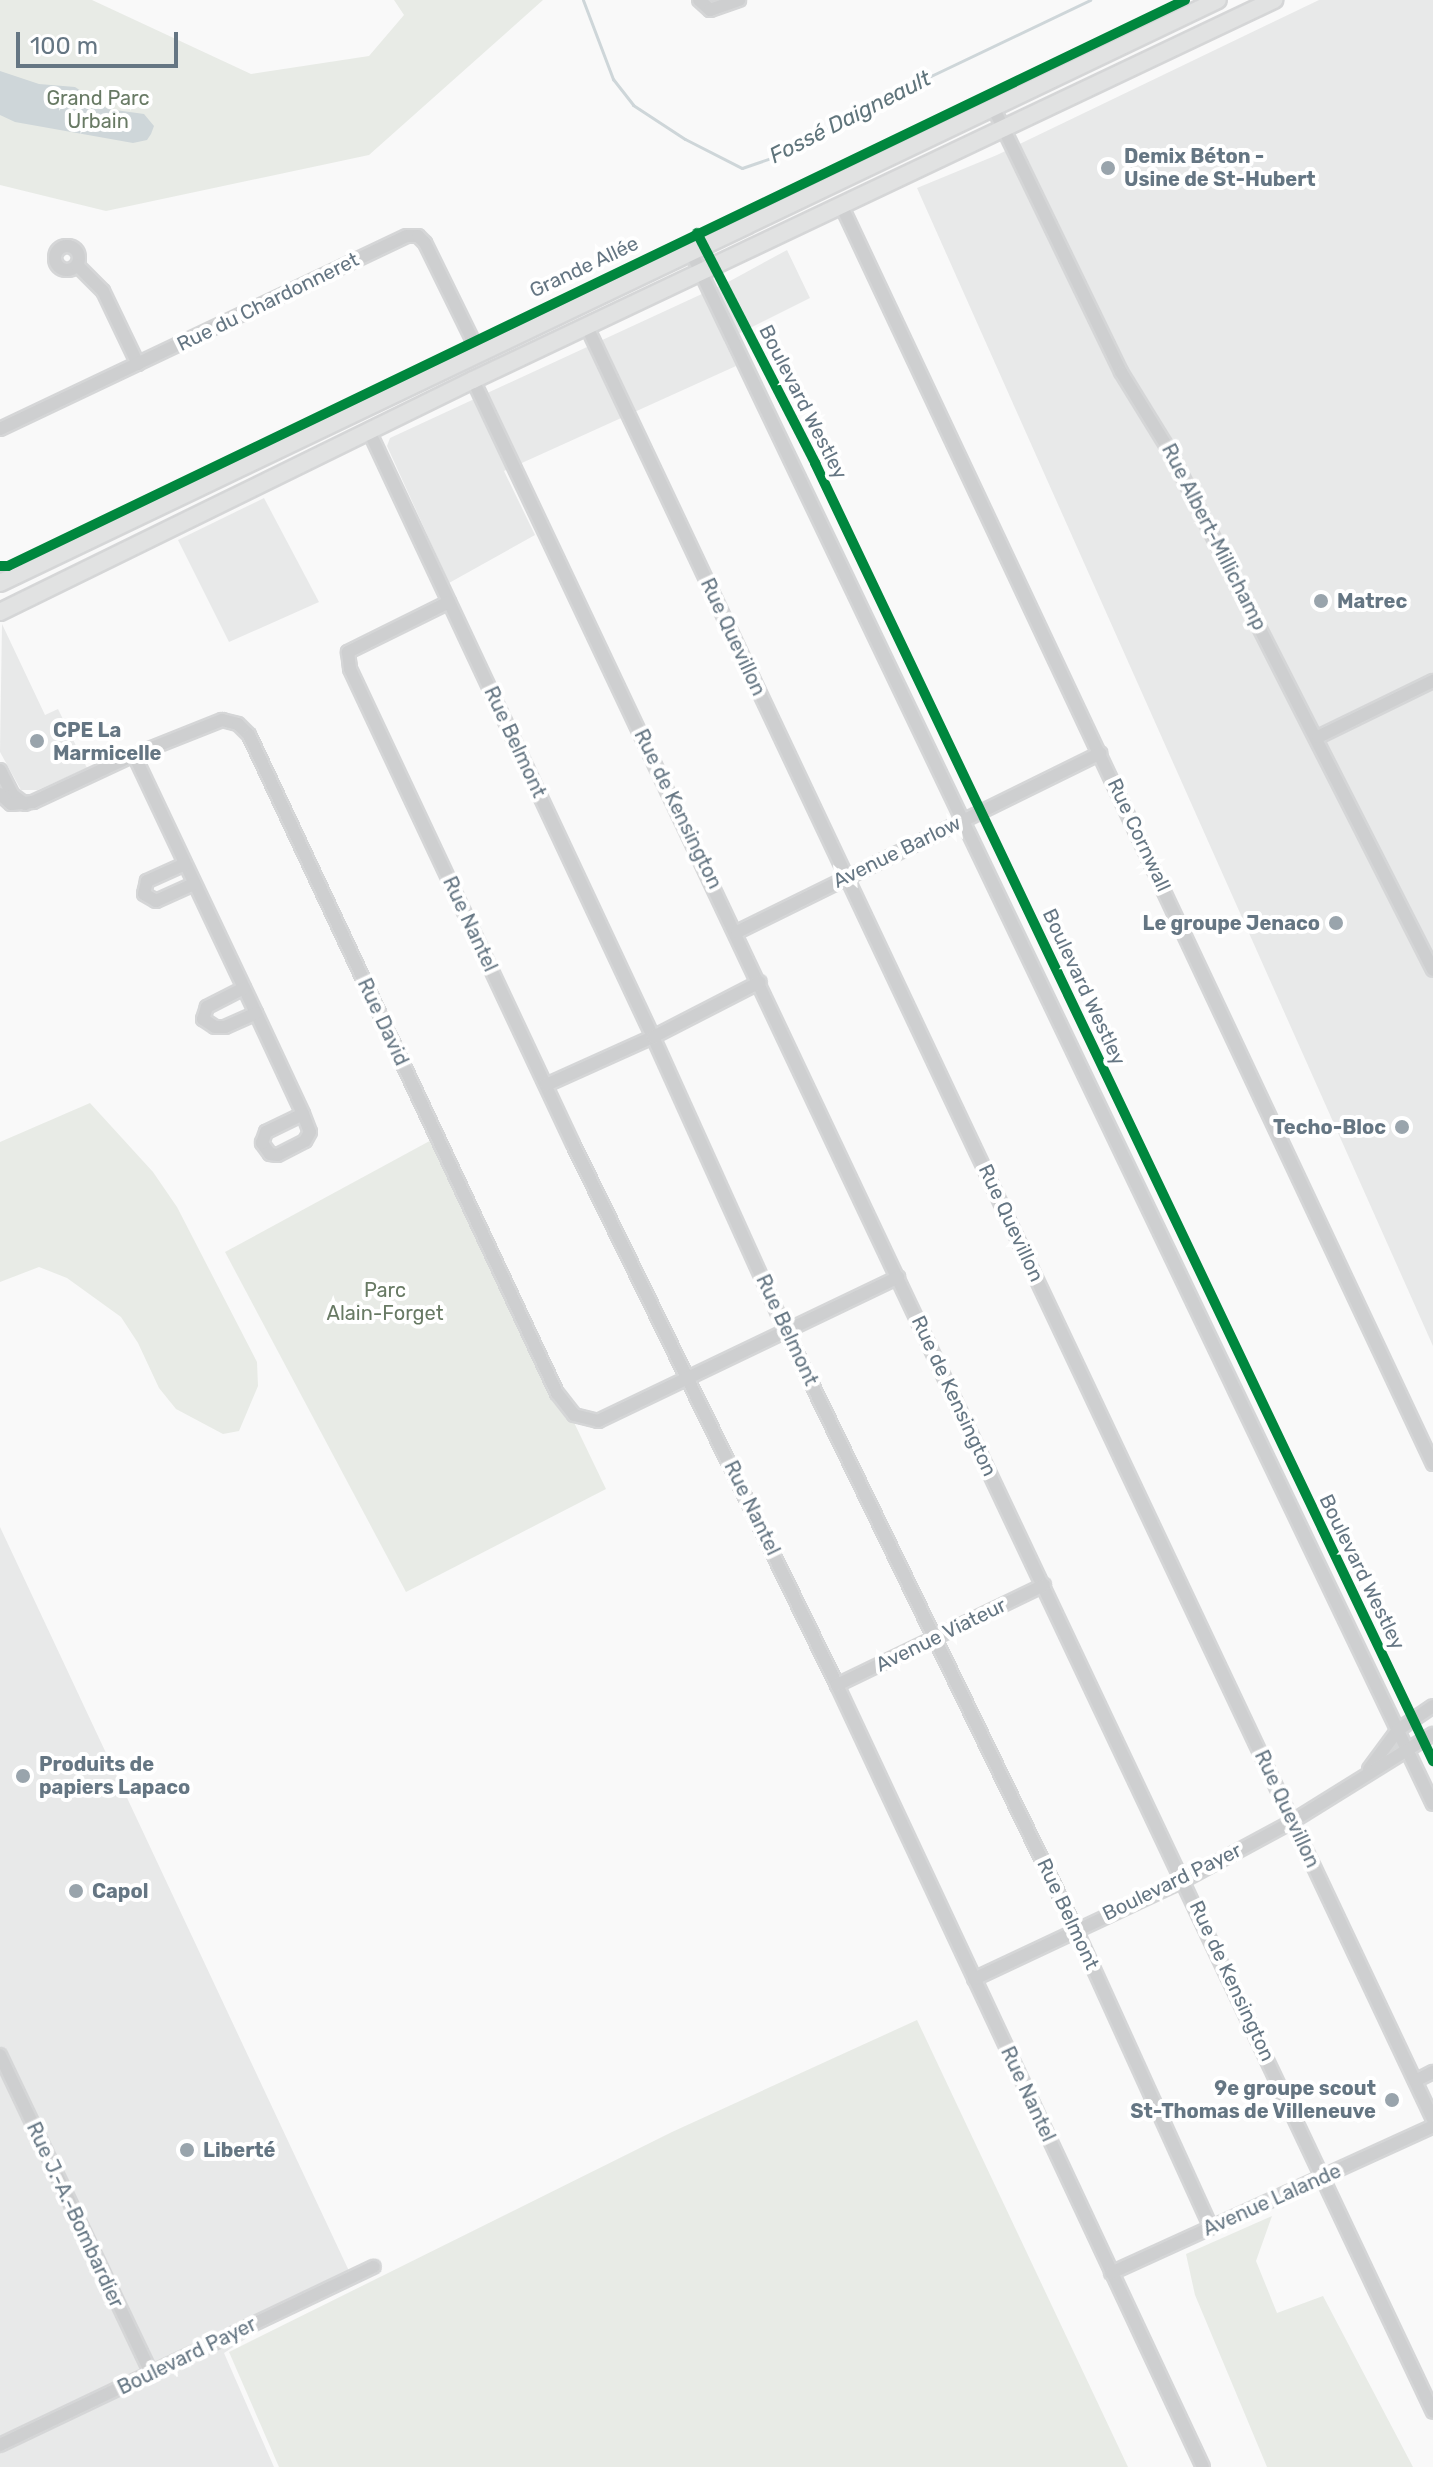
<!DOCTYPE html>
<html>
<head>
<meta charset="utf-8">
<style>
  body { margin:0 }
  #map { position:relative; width:1433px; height:2467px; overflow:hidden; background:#f9f9f9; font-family:Rubik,sans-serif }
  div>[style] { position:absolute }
  .built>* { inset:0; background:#e8e9e9 }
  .green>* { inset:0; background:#e8ebe6 }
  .water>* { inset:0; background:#ced6d9 }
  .stream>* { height:3px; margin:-1.5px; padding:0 1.5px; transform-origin:1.5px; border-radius:1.5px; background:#ced6d9 }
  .roads { filter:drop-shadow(2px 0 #d5d6d7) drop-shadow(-2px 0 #d5d6d7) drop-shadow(0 2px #d5d6d7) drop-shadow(0 -2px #d5d6d7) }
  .minor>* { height:12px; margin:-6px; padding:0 6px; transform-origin:6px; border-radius:6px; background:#cecfd0 }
  .minor>.ring { margin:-6px; padding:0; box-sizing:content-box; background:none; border:12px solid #cecfd0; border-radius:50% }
  .major>* { height:16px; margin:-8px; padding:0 8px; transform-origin:8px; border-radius:8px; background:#e1e2e2 }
  .cycleway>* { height:10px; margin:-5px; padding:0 5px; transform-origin:5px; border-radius:5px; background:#00873e }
  .dots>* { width:22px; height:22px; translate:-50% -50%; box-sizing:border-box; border:4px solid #fff; border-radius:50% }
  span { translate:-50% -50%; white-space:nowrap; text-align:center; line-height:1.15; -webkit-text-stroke:8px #fff; paint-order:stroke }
  .park-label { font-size:20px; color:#687a64 }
  .poi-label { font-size:20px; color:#657683; font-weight:700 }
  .left { translate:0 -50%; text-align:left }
  .right { translate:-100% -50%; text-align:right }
  .street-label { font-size:20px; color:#657683 }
  .water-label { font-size:22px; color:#60757c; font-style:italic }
  .scale { position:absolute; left:16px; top:32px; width:162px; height:36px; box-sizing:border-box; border:4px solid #657683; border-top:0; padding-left:10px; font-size:24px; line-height:28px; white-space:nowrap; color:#657683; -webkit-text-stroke:6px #fff; paint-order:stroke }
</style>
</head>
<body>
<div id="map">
  <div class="built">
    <i style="clip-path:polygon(1319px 0,1433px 0,1433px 1346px,917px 188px,997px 155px)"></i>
    <i style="clip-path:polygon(787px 250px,810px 298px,724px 341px,736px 366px,504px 471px,535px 535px,449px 583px,387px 446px,390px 438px,730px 281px)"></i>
    <i style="clip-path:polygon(264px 498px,319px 602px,229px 642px,178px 540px)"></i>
    <i style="clip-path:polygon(2px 624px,45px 715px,58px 709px,87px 768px,38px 790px,21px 790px,0 752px)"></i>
    <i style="clip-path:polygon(0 1527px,349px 2271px,224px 2353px,274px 2467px,0 2467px)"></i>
  </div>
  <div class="green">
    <i style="clip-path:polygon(0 0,92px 0,251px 74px,369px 56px,404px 15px,394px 0,543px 0,369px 155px,106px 211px,0 185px)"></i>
    <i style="clip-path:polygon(90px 1103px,153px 1172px,177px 1207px,257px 1362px,258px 1386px,239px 1431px,223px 1434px,176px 1409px,159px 1388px,138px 1343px,121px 1317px,67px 1278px,39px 1267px,0 1282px,0 1142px)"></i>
    <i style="clip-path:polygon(437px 1137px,606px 1489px,406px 1592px,225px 1252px)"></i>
    <i style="clip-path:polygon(917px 2020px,1128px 2467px,279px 2467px,229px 2352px,672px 2132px)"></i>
    <i style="clip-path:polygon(1272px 2216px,1256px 2261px,1277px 2313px,1323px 2296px,1413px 2467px,1267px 2467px,1195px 2295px,1186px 2254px)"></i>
  </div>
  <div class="water">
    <i style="clip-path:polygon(0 71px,39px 84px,75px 87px,108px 109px,144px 114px,154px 126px,151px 134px,147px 140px,133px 143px,15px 122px,0 115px)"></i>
  </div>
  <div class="stream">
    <i style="left:583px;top:0;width:85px;rotate:69.2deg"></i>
    <i style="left:613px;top:79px;width:33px;rotate:52deg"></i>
    <i style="left:633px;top:105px;width:62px;rotate:33.2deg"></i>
    <i style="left:685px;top:139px;width:64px;rotate:27deg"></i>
    <i style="left:742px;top:168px;width:39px;rotate:-19deg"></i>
    <i style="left:779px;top:155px;width:104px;rotate:-28.8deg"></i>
    <i style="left:870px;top:105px;width:244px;rotate:-25.5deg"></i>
  </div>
  <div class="roads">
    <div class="minor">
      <i style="left:699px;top:0;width:15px;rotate:42deg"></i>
      <i style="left:710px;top:10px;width:31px;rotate:-19deg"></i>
      <i style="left:993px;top:107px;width:294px;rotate:64.2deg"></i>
      <i style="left:1121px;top:372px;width:92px;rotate:58.4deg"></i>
      <i style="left:1169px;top:450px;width:583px;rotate:63.08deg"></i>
      <i style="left:842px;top:207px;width:1389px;rotate:64.82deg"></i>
      <i class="ring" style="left:55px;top:246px;width:12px;height:12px"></i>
      <i style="left:691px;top:252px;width:1720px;rotate:64.45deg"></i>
      <i style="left:77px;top:265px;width:37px;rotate:45deg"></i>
      <i style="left:103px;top:291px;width:81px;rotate:64.4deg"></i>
      <i style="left:587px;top:327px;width:1982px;rotate:64.73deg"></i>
      <i style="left:473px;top:380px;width:2247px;rotate:64.71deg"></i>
      <i style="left:0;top:429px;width:450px;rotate:-25.4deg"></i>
      <i style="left:407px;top:236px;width:11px"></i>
      <i style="left:418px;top:236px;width:10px;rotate:45deg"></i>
      <i style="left:425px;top:243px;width:123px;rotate:63.9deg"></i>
      <i style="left:369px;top:431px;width:669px;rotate:64.89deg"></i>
      <i style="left:653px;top:1037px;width:323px;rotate:65.7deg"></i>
      <i style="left:786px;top:1331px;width:666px;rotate:64.17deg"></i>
      <i style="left:1076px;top:1930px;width:326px;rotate:65.6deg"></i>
      <i style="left:449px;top:602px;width:113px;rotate:153.7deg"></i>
      <i style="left:348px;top:652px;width:17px;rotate:83deg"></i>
      <i style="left:350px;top:669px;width:525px;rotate:64.85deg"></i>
      <i style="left:573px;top:1144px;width:602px;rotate:63.99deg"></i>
      <i style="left:837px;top:1685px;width:863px;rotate:64.92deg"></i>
      <i style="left:1318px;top:737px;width:128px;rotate:-26deg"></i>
      <i style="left:134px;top:755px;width:285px;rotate:64.7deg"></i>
      <i style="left:256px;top:1013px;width:111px;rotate:65deg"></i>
      <i style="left:303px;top:1114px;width:19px;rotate:69deg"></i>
      <i style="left:310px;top:1132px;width:10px;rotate:119deg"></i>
      <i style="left:305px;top:1141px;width:31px;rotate:153deg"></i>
      <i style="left:277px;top:1155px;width:7px;rotate:-172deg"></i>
      <i style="left:270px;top:1154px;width:14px;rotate:-126deg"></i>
      <i style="left:262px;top:1143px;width:12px;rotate:-70deg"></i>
      <i style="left:266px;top:1132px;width:41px;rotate:-25.9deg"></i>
      <i style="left:0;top:770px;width:28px;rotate:63deg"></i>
      <i style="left:13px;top:795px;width:15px;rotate:37deg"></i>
      <i style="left:0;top:794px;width:15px;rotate:42deg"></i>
      <i style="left:11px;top:804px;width:22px;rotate:-5deg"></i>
      <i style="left:33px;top:802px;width:111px;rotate:-25deg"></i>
      <i style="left:134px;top:755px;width:95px;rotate:-21.7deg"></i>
      <i style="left:222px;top:720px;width:16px;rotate:14deg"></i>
      <i style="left:238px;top:724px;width:16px;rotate:45deg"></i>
      <i style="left:249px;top:735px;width:727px;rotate:64.92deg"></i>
      <i style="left:557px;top:1393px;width:28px;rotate:52deg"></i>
      <i style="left:574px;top:1415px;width:25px;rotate:14deg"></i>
      <i style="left:598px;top:1421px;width:333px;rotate:-25.6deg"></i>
      <i style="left:185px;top:864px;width:42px;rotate:155.9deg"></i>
      <i style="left:147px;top:881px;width:13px;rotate:103deg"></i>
      <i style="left:144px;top:894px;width:14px;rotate:30deg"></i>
      <i style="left:156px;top:901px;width:42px;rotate:-24.1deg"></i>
      <i style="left:737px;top:932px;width:405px;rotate:-26.2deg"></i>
      <i style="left:244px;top:988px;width:42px;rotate:152.8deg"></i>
      <i style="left:207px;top:1007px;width:13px;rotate:108deg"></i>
      <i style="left:203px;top:1019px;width:14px;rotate:34deg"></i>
      <i style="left:215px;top:1027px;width:10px"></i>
      <i style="left:225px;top:1027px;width:34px;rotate:-24deg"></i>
      <i style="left:546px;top:1085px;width:117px;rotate:-24.2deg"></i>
      <i style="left:653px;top:1037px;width:120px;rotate:-27.2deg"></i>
      <i style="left:837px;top:1685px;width:230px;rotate:-25.8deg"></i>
      <i style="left:1369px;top:1769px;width:49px;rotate:-53.4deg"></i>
      <i style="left:1398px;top:1730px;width:42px;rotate:-34.4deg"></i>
      <i style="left:974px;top:1979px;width:232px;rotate:-25.2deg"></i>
      <i style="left:1184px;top:1880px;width:124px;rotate:-28.4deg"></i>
      <i style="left:1293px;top:1821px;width:165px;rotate:-31.9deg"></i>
      <i style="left:0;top:2055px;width:352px;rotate:64.6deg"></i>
      <i style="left:1417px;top:2080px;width:18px;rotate:-27deg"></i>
      <i style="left:1111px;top:2273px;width:354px;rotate:-24.5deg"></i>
      <i style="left:0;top:2445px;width:414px;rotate:-25.5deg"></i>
    </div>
    <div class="major">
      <i style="left:0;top:583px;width:1350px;rotate:-25.58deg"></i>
      <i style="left:0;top:612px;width:527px;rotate:-26.13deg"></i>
      <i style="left:473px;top:380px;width:887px;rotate:-25.38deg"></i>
    </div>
  </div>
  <div class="cycleway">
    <i style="left:697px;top:233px;width:259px;rotate:62.8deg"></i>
    <i style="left:815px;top:463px;width:1438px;rotate:64.54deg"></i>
    <i style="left:0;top:566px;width:8px"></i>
    <i style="left:8px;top:566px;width:1306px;rotate:-25.68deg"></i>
  </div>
  <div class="dots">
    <i style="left:1108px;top:168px;background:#99a4ac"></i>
    <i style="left:1321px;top:601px;background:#99a4ac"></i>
    <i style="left:37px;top:741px;background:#99a4ac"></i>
    <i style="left:1336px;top:923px;background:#99a4ac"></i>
    <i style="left:1402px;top:1127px;background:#99a4ac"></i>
    <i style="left:23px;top:1776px;background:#99a4ac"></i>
    <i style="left:76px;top:1891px;background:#99a4ac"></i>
    <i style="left:1392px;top:2100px;background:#99a4ac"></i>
    <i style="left:187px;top:2150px;background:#99a4ac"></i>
  </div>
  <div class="park-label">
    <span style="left:98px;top:110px">Grand Parc<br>Urbain</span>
    <span style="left:385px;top:1302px">Parc<br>Alain-Forget</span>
  </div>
  <div class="poi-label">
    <span class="left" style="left:1124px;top:168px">Demix Béton -<br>Usine de St-Hubert</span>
    <span class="left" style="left:1337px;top:601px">Matrec</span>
    <span class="left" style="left:53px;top:742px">CPE La<br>Marmicelle</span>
    <span class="right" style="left:1320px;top:923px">Le groupe Jenaco</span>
    <span class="right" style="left:1386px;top:1127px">Techo-Bloc</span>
    <span class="left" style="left:39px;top:1776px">Produits de<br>papiers Lapaco</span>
    <span class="left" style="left:92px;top:1891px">Capol</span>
    <span class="right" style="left:1376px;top:2100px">9e groupe scout<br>St-Thomas de Villeneuve</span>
    <span class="left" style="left:203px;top:2150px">Liberté</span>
  </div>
  <div class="street-label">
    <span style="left:584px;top:267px;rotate:-25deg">Grande Allée</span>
    <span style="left:268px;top:302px;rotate:-26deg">Rue du Chardonneret</span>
    <span style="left:803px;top:402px;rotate:63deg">Boulevard Westley</span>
    <span style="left:1214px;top:537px;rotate:63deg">Rue Albert-Millichamp</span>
    <span style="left:733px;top:637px;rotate:65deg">Rue Quevillon</span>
    <span style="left:515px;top:742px;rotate:65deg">Rue Belmont</span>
    <span style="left:678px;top:809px;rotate:64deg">Rue de Kensington</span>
    <span style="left:1139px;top:835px;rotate:65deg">Rue Cornwall</span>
    <span style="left:897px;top:852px;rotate:-26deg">Avenue Barlow</span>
    <span style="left:470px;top:924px;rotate:65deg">Rue Nantel</span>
    <span style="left:1084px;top:987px;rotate:65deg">Boulevard Westley</span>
    <span style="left:383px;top:1022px;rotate:65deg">Rue David</span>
    <span style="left:1011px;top:1223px;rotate:65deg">Rue Quevillon</span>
    <span style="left:787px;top:1330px;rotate:65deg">Rue Belmont</span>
    <span style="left:954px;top:1396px;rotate:65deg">Rue de Kensington</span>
    <span style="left:752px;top:1508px;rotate:64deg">Rue Nantel</span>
    <span style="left:1362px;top:1572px;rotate:64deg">Boulevard Westley</span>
    <span style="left:941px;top:1635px;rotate:-26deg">Avenue Viateur</span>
    <span style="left:1287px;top:1809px;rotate:65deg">Rue Quevillon</span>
    <span style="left:1172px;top:1882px;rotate:-26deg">Boulevard Payer</span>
    <span style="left:1068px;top:1914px;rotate:65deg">Rue Belmont</span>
    <span style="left:1232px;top:1981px;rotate:65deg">Rue de Kensington</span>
    <span style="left:1028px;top:2094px;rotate:65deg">Rue Nantel</span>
    <span style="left:1272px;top:2200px;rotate:-24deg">Avenue Lalande</span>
    <span style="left:75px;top:2215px;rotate:65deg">Rue J.-A.-Bombardier</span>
    <span style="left:187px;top:2356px;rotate:-26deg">Boulevard Payer</span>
  </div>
  <div class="water-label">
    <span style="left:850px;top:117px;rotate:-27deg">Fossé Daigneault</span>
  </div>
  <div class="scale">100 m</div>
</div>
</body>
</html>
